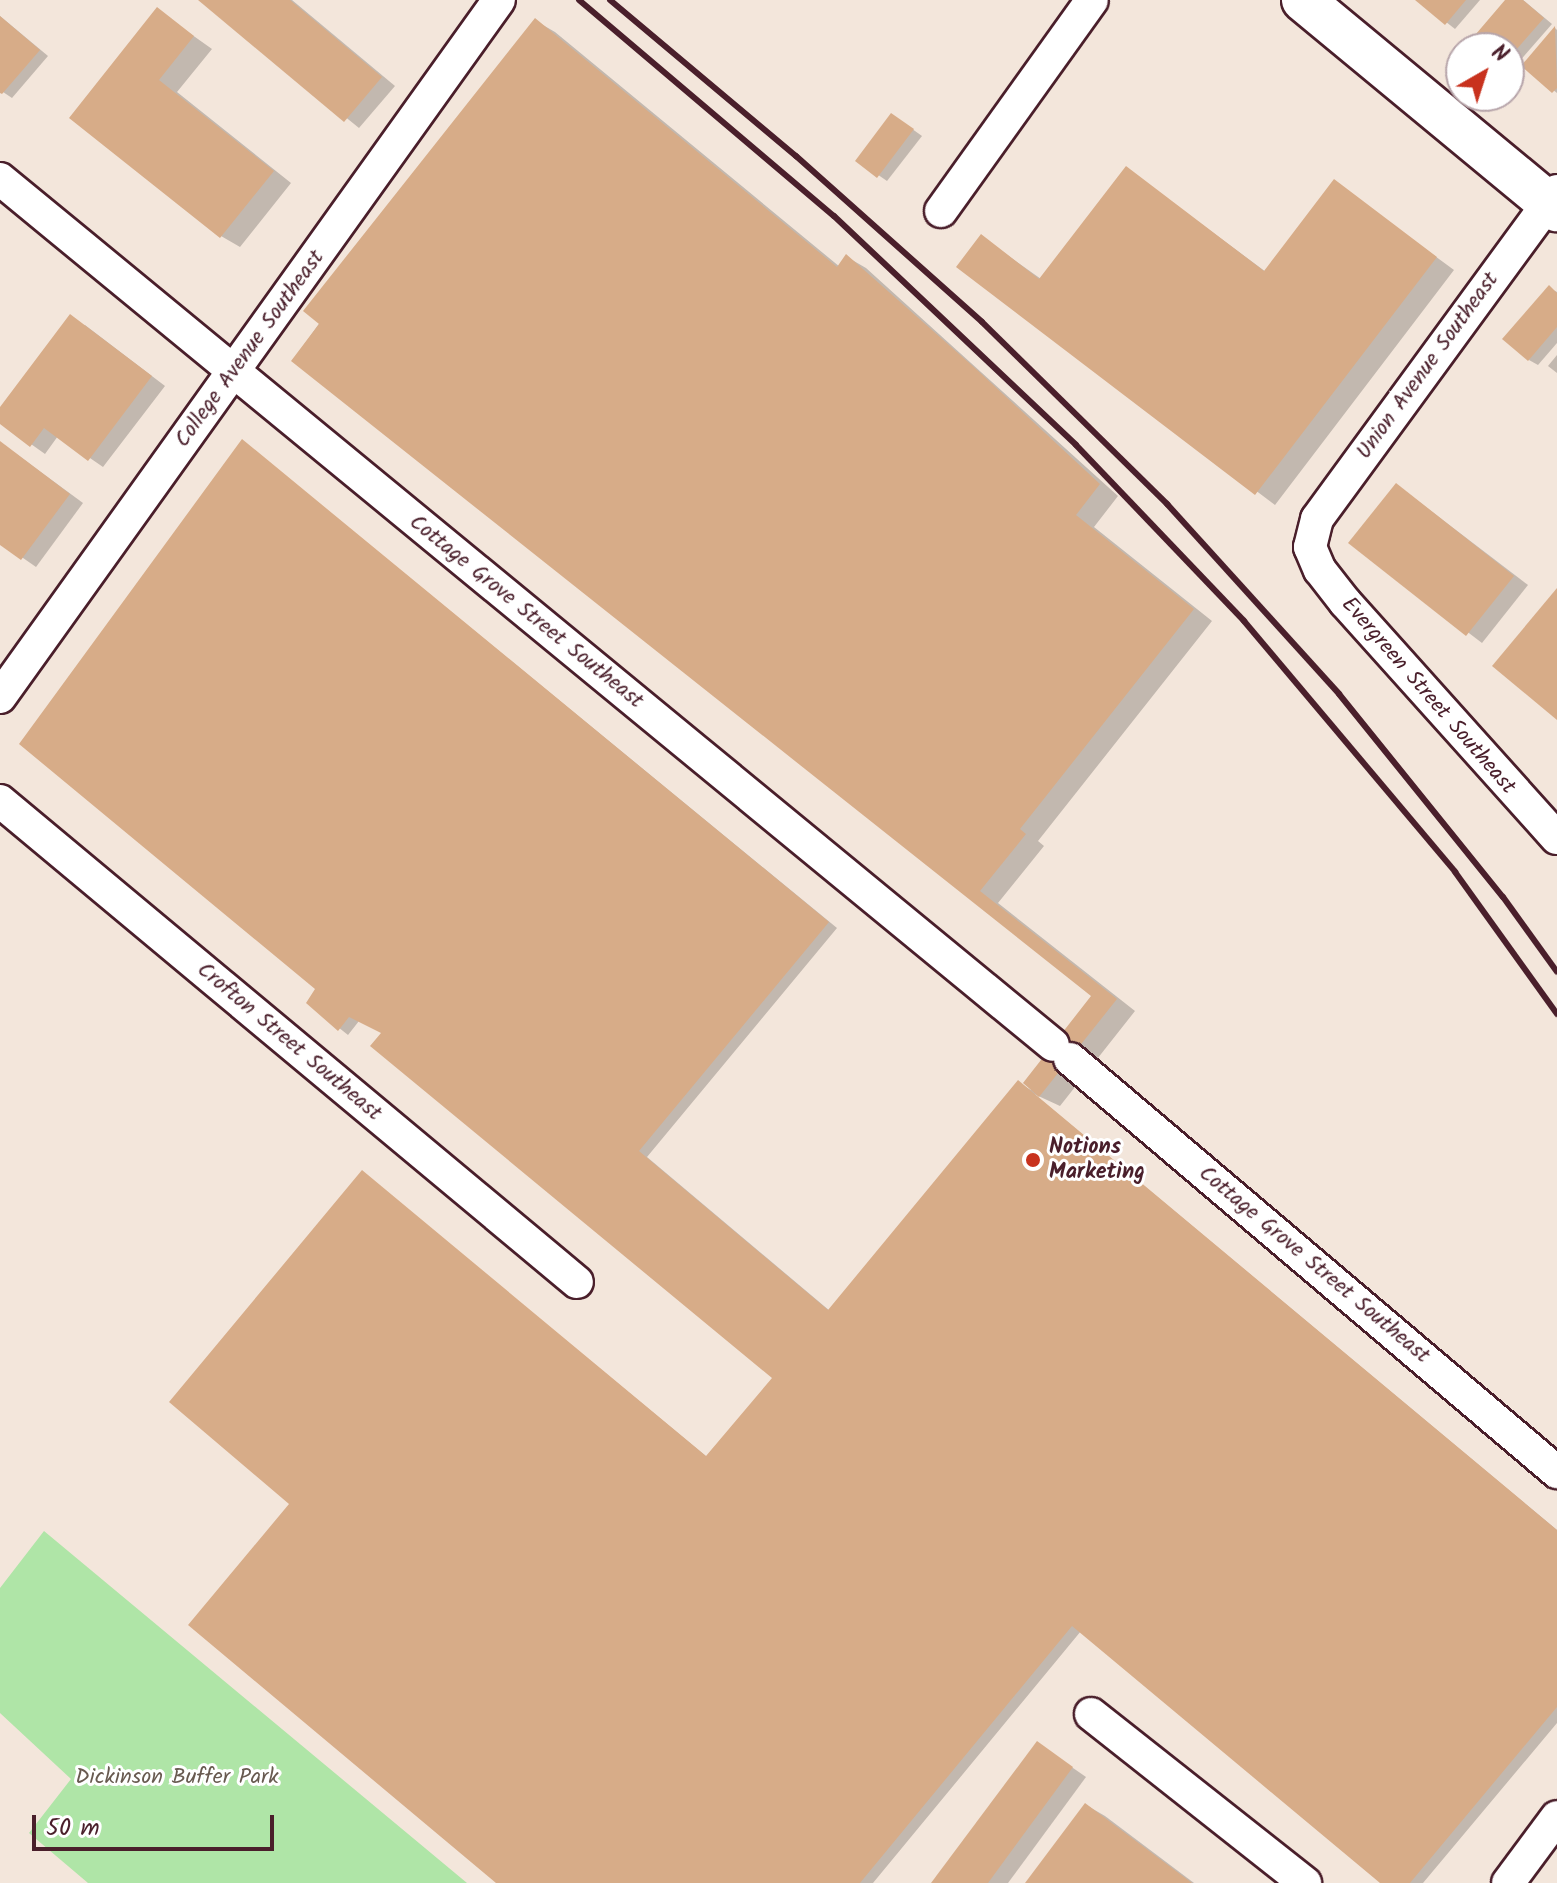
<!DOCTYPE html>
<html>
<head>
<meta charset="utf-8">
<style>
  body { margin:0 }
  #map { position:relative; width:1557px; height:1883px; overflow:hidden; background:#f3e6db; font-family:Kalam,sans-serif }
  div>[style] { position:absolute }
  .green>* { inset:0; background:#afe5a7 }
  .shadow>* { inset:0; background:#0003 }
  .building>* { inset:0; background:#d7ac88 }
  .roads { filter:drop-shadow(2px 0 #4a1f2b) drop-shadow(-2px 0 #4a1f2b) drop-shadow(0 2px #4a1f2b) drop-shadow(0 -2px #4a1f2b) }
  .minor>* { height:32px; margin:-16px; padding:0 16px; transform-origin:16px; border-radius:16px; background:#fff }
  .tertiary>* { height:42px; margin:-21px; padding:0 21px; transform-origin:21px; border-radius:21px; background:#fff }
  .rail>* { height:6px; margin:-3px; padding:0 3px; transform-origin:3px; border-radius:3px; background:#4a1f2b }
  .dots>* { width:22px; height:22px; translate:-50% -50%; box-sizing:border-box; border:4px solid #fff; border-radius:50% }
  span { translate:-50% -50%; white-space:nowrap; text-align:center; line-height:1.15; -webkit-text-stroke:6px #fff; paint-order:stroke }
  .street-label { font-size:22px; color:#4a1f2b }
  .poi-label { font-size:22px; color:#4a1f2b; font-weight:700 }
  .left { translate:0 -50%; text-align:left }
  .park-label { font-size:22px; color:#685a50 }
  .north { position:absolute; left:1445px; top:32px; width:80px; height:80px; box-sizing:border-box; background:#fff; border:2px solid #b7a5aa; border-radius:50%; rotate:39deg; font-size:22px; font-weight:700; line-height:32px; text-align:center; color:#4a1f2b }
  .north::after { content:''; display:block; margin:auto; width:28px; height:36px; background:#c8321e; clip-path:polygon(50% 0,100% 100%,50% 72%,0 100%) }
  .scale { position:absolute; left:32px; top:1815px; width:242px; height:36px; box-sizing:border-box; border:4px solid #4a1f2b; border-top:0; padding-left:10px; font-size:24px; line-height:28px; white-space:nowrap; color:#4a1f2b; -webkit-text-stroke:6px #fff; paint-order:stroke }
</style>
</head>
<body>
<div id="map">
  <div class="green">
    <i style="clip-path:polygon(44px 1531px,467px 1883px,88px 1883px,29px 1833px,71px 1779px,0 1713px,0 1588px)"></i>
  </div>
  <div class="shadow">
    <i style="clip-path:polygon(201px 0,292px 0,395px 86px,359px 128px)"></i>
    <i style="clip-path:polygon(1418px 0,1480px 0,1455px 29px)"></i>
    <i style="clip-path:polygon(1507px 0,1523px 0,1552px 24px,1511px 71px,1509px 48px,1481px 48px)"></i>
    <i style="clip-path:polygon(157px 10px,212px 49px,177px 92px,291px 183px,240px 247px,221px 236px,72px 118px)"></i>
    <i style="clip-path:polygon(0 16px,48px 56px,12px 98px,0 90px)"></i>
    <i style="clip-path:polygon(536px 21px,555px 32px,840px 267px,847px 257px,866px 268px,1118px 496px,1094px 527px,1212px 621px,1038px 841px,1044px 846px,998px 903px,1135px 1011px,1060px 1106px,1034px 1094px,1557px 1530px,1557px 1723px,1423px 1883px,1383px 1883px,1081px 1631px,873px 1883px,499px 1883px,292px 1504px,363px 1173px,707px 1457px,775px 1378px,384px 1033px,359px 1021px,348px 1035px,308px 1003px,317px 989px,243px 441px,837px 928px,647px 1157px,830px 1311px,1018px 1083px,1031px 1090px,1094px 996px,293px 360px)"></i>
    <i style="clip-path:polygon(1555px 28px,1557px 30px,1557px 93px,1523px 66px)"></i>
    <i style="clip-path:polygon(901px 121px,922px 136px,887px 181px,858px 161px)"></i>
    <i style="clip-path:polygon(1126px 168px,1266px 272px,1334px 182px,1454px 270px,1275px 505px,959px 267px,982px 237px,1041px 279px)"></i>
    <i style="clip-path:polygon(1549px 288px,1557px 292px,1557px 343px,1538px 365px,1529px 360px)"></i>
    <i style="clip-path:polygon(85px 325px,165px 386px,103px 467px,58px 436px,45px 454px,0 422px,0 410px)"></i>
    <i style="clip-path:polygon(1557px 355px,1557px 373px,1548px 366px)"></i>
    <i style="clip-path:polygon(0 442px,83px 503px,36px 567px,0 542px)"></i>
    <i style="clip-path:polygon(1397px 485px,1528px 585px,1482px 643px,1351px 543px)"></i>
    <i style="clip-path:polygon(1037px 1743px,1086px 1777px,1008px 1883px,934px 1883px)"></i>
    <i style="clip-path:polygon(1086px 1805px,1105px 1816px,1194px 1883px,1028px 1883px)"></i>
  </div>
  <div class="building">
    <i style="clip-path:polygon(198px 0,290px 0,382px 77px,344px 122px)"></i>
    <i style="clip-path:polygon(1415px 0,1466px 0,1445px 25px)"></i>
    <i style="clip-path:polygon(1505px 0,1523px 0,1544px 18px,1509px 58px,1509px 48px,1478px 48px,1470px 41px)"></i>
    <i style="clip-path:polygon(157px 7px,194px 36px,159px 80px,274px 171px,220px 238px,69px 118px)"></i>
    <i style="clip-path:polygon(0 16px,40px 50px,2px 94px,0 93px)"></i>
    <i style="clip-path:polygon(535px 18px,837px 267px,846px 254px,976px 369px,1100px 484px,1076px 515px,1194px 609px,1020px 829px,1026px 834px,980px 891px,1117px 999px,1039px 1097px,1023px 1083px,1091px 996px,291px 361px,319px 324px,303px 311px)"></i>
    <i style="clip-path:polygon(1555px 26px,1557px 88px,1552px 93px,1521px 66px)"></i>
    <i style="clip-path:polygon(891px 113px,914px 129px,877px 178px,855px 161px)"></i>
    <i style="clip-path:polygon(1126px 166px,1264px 271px,1334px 179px,1437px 257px,1255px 495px,956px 267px,981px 234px,1039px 279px)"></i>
    <i style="clip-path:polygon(1549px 285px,1557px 293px,1557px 327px,1528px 361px,1502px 339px)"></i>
    <i style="clip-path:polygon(70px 314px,152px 376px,88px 461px,44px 428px,30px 447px,0 424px,0 407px)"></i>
    <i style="clip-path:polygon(242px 439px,829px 922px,639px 1151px,828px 1310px,1018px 1080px,1557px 1530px,1557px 1707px,1410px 1883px,1380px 1883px,1072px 1626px,860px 1883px,496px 1883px,188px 1625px,289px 1504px,169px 1402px,362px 1170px,706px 1456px,772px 1378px,370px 1046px,381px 1033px,349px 1017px,338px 1031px,306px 1003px,315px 989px,19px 744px)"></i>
    <i style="clip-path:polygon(0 441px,70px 494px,21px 560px,0 545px)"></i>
    <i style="clip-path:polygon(1396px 483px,1514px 576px,1466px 636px,1348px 543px)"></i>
    <i style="clip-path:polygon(1557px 588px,1557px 720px,1492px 666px)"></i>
    <i style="clip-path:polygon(1037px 1741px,1073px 1767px,988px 1883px,931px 1883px)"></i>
    <i style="clip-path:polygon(1085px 1803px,1192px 1883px,1025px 1883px)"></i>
  </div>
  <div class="roads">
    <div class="minor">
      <i style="left:0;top:179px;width:1363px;rotate:39.43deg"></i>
      <i style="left:1557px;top:191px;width:406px;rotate:126.2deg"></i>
      <i style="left:1317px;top:519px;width:29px;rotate:104deg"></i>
      <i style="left:1310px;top:547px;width:25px;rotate:67deg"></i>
      <i style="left:1320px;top:570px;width:41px;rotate:52deg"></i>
      <i style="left:1345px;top:602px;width:317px;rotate:48.1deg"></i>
      <i style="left:941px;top:211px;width:259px;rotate:-54.4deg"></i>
      <i style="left:0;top:697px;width:857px;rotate:-54.4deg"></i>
      <i style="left:0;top:801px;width:751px;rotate:39.82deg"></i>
      <i style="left:1070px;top:1059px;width:639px;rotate:40.3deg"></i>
      <i style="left:1091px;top:1714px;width:273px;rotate:38.3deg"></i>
      <i style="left:1508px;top:1883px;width:82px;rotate:-53.4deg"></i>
    </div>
    <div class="tertiary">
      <i style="left:1303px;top:0;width:330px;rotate:39.6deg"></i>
    </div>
  </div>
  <div class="rail">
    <i style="left:579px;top:0;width:334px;rotate:40.3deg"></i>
    <i style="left:834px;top:216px;width:333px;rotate:43.4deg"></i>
    <i style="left:1076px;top:445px;width:243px;rotate:46.3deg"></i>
    <i style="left:1244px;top:621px;width:328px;rotate:49.9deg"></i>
    <i style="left:1455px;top:872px;width:175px;rotate:54.3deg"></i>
    <i style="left:610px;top:0;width:243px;rotate:40deg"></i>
    <i style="left:796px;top:156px;width:249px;rotate:41.7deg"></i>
    <i style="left:982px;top:322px;width:260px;rotate:44.5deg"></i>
    <i style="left:1167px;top:504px;width:256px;rotate:47.8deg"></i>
    <i style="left:1339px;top:694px;width:261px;rotate:51.1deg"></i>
    <i style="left:1503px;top:897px;width:92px;rotate:54.2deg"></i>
  </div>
  <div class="dots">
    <i style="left:1033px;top:1160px;background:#c8321e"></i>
  </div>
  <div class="street-label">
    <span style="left:250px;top:349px;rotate:-54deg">College Avenue Southeast</span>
    <span style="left:1428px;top:366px;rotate:-54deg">Union Avenue Southeast</span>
    <span style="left:526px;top:612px;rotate:39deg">Cottage Grove Street Southeast</span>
    <span style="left:1428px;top:696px;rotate:49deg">Evergreen Street Southeast</span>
    <span style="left:289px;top:1042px;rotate:40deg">Crofton Street Southeast</span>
    <span style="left:1314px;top:1265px;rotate:40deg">Cottage Grove Street Southeast</span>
  </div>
  <div class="poi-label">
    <span class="left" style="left:1049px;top:1160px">Notions<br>Marketing</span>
  </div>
  <div class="park-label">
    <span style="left:177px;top:1778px">Dickinson Buffer Park</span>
  </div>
  <div class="north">N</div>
  <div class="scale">50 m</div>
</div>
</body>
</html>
